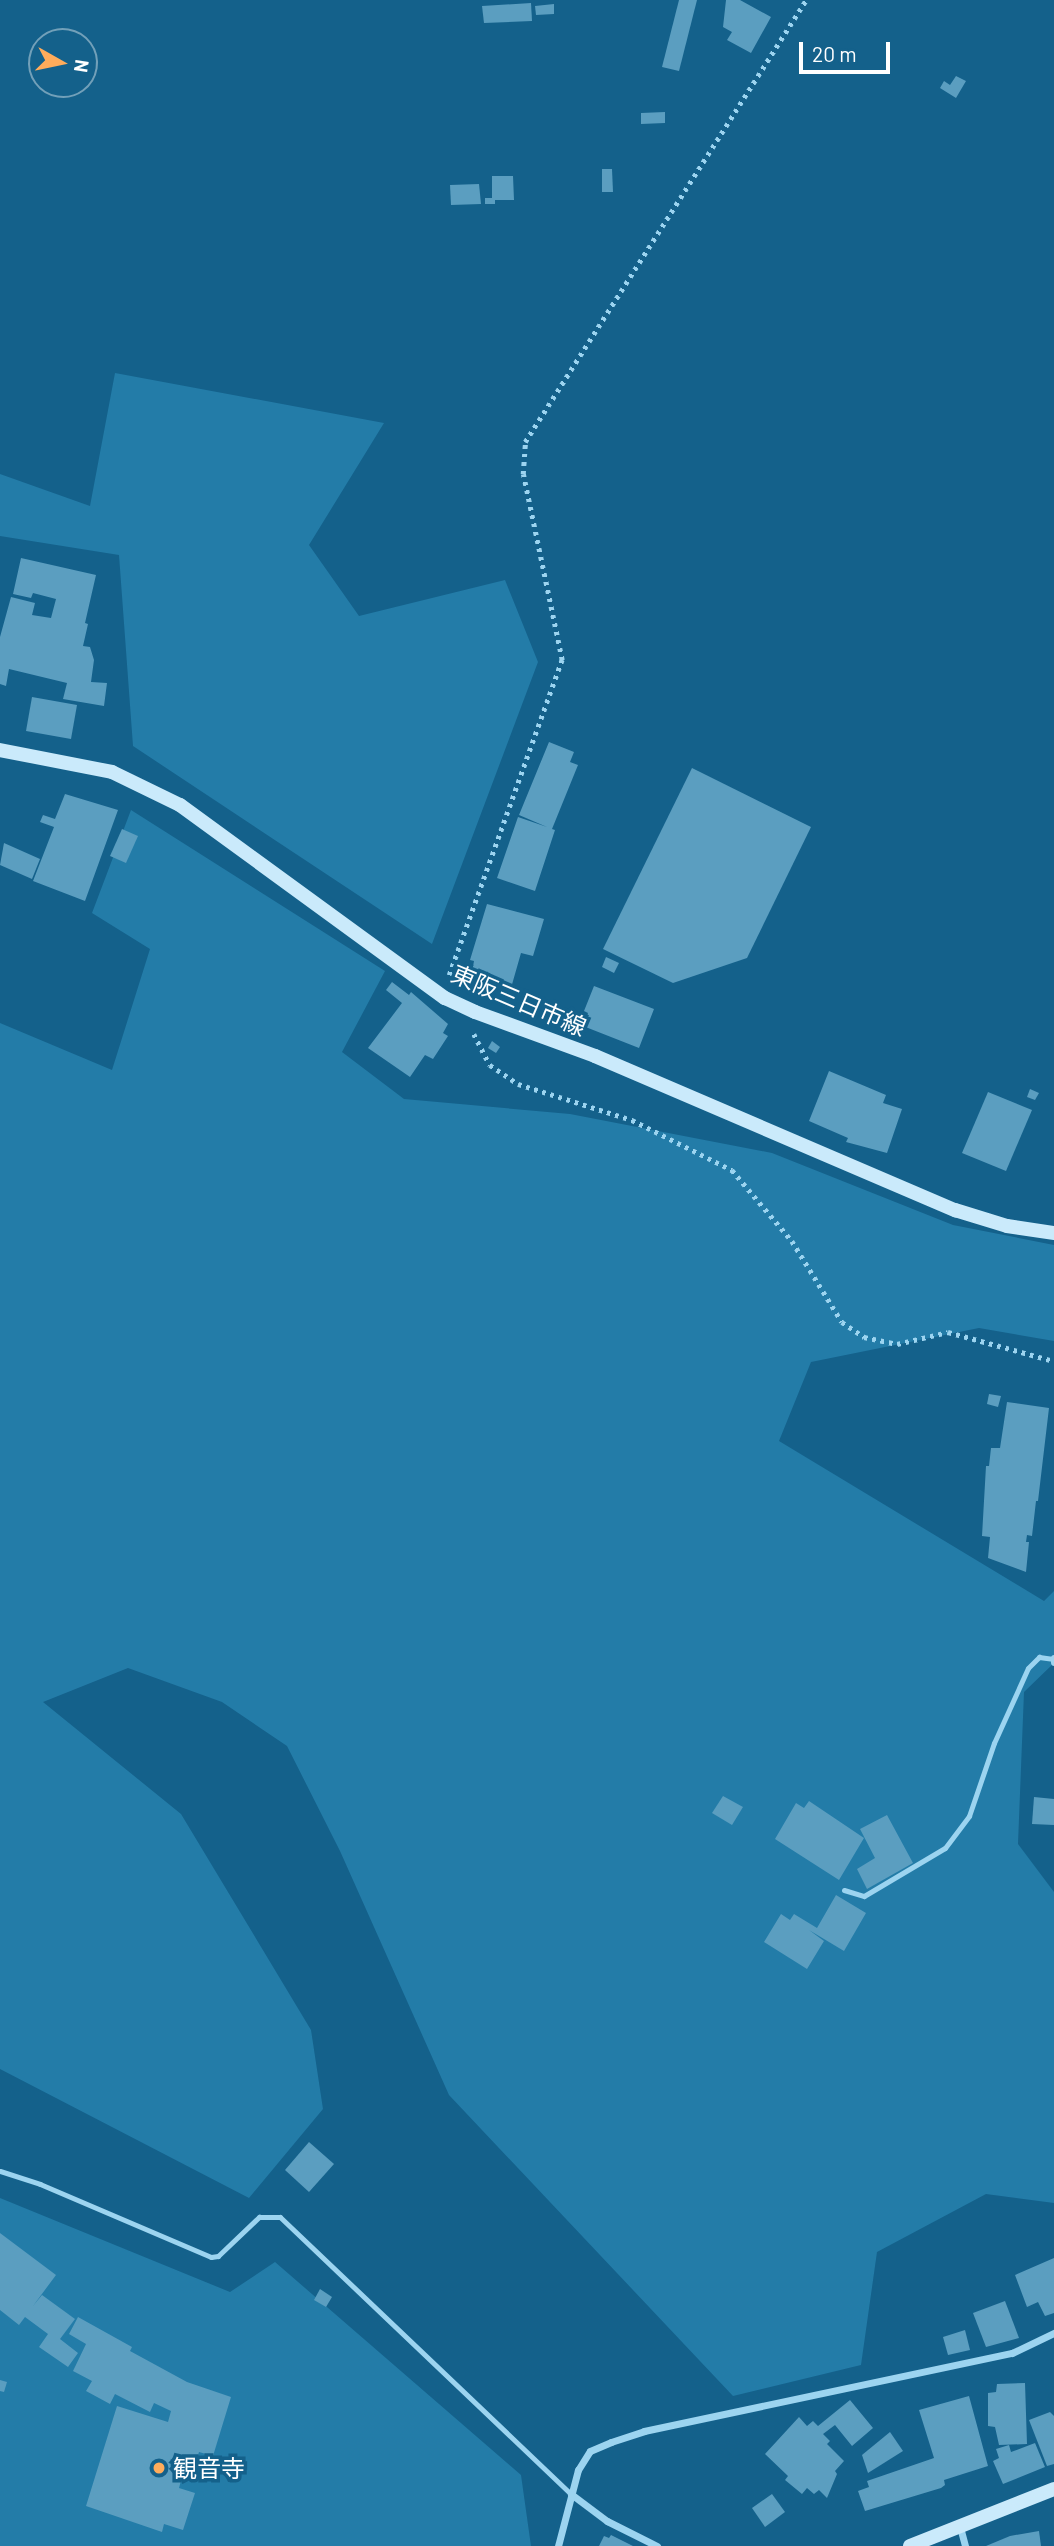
<!DOCTYPE html>
<html>
<head>
<meta charset="utf-8">
<style>
  body { margin:0 }
  #map { position:relative; width:1054px; height:2546px; overflow:hidden; background:#14618b; font-family:Barlow,"Noto Sans JP",sans-serif }
  div>[style] { position:absolute }
  .green>* { inset:0; background:#237ca8 }
  .building>* { inset:0; background:#5b9ec0 }
  .path>* { height:4.5px; margin-top:-2.25px; transform-origin:0; background:repeating-linear-gradient(90deg,#9cd4f0 0 3.5px,transparent 0 8.5px) }
  .service>* { height:5px; margin:-2.5px; padding:0 2.5px; transform-origin:2.5px; border-radius:2.5px; background:#9cd4f0 }
  .minor>* { height:7px; margin:-3.5px; padding:0 3.5px; transform-origin:3.5px; border-radius:3.5px; background:#9cd4f0 }
  .secondary>* { height:14px; margin:-7px; padding:0 7px; transform-origin:7px; border-radius:7px; background:#caeafb }
  .dots>* { width:19px; height:19px; translate:-50% -50%; box-sizing:border-box; border:4px solid #14618b; border-radius:50% }
  span { translate:-50% -50%; white-space:nowrap; text-align:center; line-height:1.15; -webkit-text-stroke:7px #14618b; paint-order:stroke }
  .street-label { font-size:24px; color:#fff }
  .poi-label { font-size:24px; color:#fff }
  .left { translate:0 -50%; text-align:left }
  .north { position:absolute; left:28px; top:28px; width:70px; height:70px; box-sizing:border-box; background:#14618b; border:2px solid #72a0b9; border-radius:50%; rotate:99deg; font-size:19px; font-weight:700; line-height:28px; text-align:center; color:#fff }
  .north::after { content:''; display:block; margin:auto; width:24px; height:32px; background:#ffac5b; clip-path:polygon(50% 0,100% 100%,50% 72%,0 100%) }
  .scale { position:absolute; left:799px; top:42px; width:91px; height:32px; box-sizing:border-box; border:4px solid #fff; border-top:0; padding-left:9px; font-size:21px; line-height:24px; white-space:nowrap; color:#fff; -webkit-text-stroke:5px #14618b; paint-order:stroke }
</style>
</head>
<body>
<div id="map">
  <div class="green">
    <i style="clip-path:polygon(115px 373px,384px 423px,309px 545px,359px 616px,505px 580px,538px 662px,432px 944px,133px 746px,119px 555px,0 536px,0 474px,90px 506px)"></i>
    <i style="clip-path:polygon(131px 810px,385px 971px,342px 1052px,404px 1099px,570px 1114px,772px 1153px,953px 1225px,1054px 1245px,1054px 1341px,979px 1328px,811px 1362px,779px 1441px,1044px 1601px,1054px 1591px,1054px 1663px,1024px 1692px,1018px 1844px,1054px 1892px,1054px 2203px,986px 2194px,877px 2252px,861px 2365px,733px 2396px,449px 2095px,340px 1851px,287px 1746px,222px 1702px,128px 1668px,43px 1702px,181px 1814px,311px 2030px,323px 2109px,249px 2198px,0 2069px,0 1023px,112px 1070px,150px 949px,92px 913px)"></i>
    <i style="clip-path:polygon(0 2198px,230px 2292px,275px 2262px,521px 2475px,531px 2546px,0 2546px)"></i>
  </div>
  <div class="building">
    <i style="clip-path:polygon(679px 0,697px 0,679px 71px,662px 67px)"></i>
    <i style="clip-path:polygon(726px 0,740px 0,771px 17px,751px 53px,727px 40px,732px 32px,723px 27px)"></i>
    <i style="clip-path:polygon(531px 3px,532px 21px,484px 23px,482px 6px)"></i>
    <i style="clip-path:polygon(554px 4px,554px 14px,536px 15px,535px 6px)"></i>
    <i style="clip-path:polygon(956px 76px,966px 81px,956px 98px,940px 88px,944px 81px,950px 85px)"></i>
    <i style="clip-path:polygon(665px 112px,665px 123px,641px 124px,641px 113px)"></i>
    <i style="clip-path:polygon(602px 169px,612px 169px,613px 192px,602px 192px)"></i>
    <i style="clip-path:polygon(492px 176px,513px 176px,514px 200px,495px 200px,495px 204px,485px 204px,485px 198px,492px 198px)"></i>
    <i style="clip-path:polygon(479px 184px,481px 204px,451px 205px,450px 185px)"></i>
    <i style="clip-path:polygon(21px 558px,96px 575px,85px 623px,88px 624px,83px 646px,90px 647px,94px 660px,91px 682px,107px 683px,104px 706px,63px 699px,67px 683px,9px 669px,6px 686px,0 684px,0 637px,11px 597px,35px 603px,32px 615px,51px 618px,56px 599px,33px 593px,31px 598px,13px 594px)"></i>
    <i style="clip-path:polygon(32px 697px,77px 705px,71px 739px,26px 731px)"></i>
    <i style="clip-path:polygon(549px 742px,574px 752px,570px 762px,578px 765px,552px 829px,555px 830px,535px 891px,497px 878px,518px 817px,547px 827px,519px 815px)"></i>
    <i style="clip-path:polygon(692px 768px,811px 827px,747px 958px,673px 983px,603px 949px)"></i>
    <i style="clip-path:polygon(65px 794px,118px 810px,85px 901px,33px 881px,54px 827px,40px 822px,43px 815px,55px 819px)"></i>
    <i style="clip-path:polygon(122px 829px,138px 836px,126px 863px,110px 856px)"></i>
    <i style="clip-path:polygon(4px 843px,40px 859px,32px 879px,0 865px)"></i>
    <i style="clip-path:polygon(487px 904px,544px 919px,533px 956px,521px 953px,511px 988px,495px 984px,493px 994px,475px 989px,476px 985px,467px 982px,469px 971px,472px 972px,474px 961px,470px 960px)"></i>
    <i style="clip-path:polygon(606px 957px,619px 963px,614px 973px,602px 967px)"></i>
    <i style="clip-path:polygon(392px 982px,409px 995px,411px 992px,448px 1024px,443px 1033px,448px 1036px,433px 1059px,425px 1055px,410px 1077px,368px 1048px,402px 1003px,386px 990px)"></i>
    <i style="clip-path:polygon(594px 986px,654px 1009px,639px 1048px,583px 1026px,588px 1013px,584px 1011px)"></i>
    <i style="clip-path:polygon(492px 1041px,500px 1047px,496px 1053px,488px 1048px)"></i>
    <i style="clip-path:polygon(829px 1071px,886px 1095px,883px 1103px,902px 1109px,887px 1153px,846px 1142px,848px 1138px,809px 1121px)"></i>
    <i style="clip-path:polygon(1030px 1089px,1039px 1093px,1035px 1100px,1027px 1097px)"></i>
    <i style="clip-path:polygon(988px 1092px,1032px 1110px,1006px 1171px,962px 1153px)"></i>
    <i style="clip-path:polygon(989px 1394px,1001px 1396px,998px 1407px,987px 1404px)"></i>
    <i style="clip-path:polygon(1007px 1402px,1049px 1408px,1038px 1501px,1036px 1501px,1032px 1536px,1027px 1535px,1026px 1542px,1029px 1542px,1026px 1572px,988px 1558px,990px 1537px,982px 1536px,986px 1466px,989px 1466px,991px 1448px,1000px 1448px)"></i>
    <i style="clip-path:polygon(723px 1796px,743px 1807px,732px 1825px,712px 1813px)"></i>
    <i style="clip-path:polygon(1034px 1797px,1054px 1799px,1054px 1825px,1032px 1824px)"></i>
    <i style="clip-path:polygon(809px 1801px,864px 1838px,839px 1880px,775px 1839px,796px 1803px,804px 1808px)"></i>
    <i style="clip-path:polygon(887px 1815px,913px 1863px,867px 1889px,857px 1869px,875px 1858px,860px 1829px)"></i>
    <i style="clip-path:polygon(836px 1895px,866px 1913px,844px 1951px,809px 1930px,824px 1941px,807px 1969px,764px 1942px,781px 1914px,790px 1920px,794px 1914px,817px 1928px)"></i>
    <i style="clip-path:polygon(309px 2142px,334px 2164px,309px 2192px,285px 2170px)"></i>
    <i style="clip-path:polygon(0 2233px,56px 2275px,33px 2306px,42px 2295px,75px 2319px,60px 2339px,78px 2353px,68px 2367px,39px 2347px,48px 2334px,25px 2317px,19px 2325px,0 2310px)"></i>
    <i style="clip-path:polygon(1054px 2258px,1054px 2313px,1045px 2316px,1038px 2302px,1027px 2307px,1015px 2275px)"></i>
    <i style="clip-path:polygon(320px 2289px,332px 2297px,326px 2307px,314px 2300px)"></i>
    <i style="clip-path:polygon(1005px 2301px,1019px 2338px,986px 2347px,973px 2313px)"></i>
    <i style="clip-path:polygon(78px 2317px,132px 2347px,130px 2351px,187px 2382px,231px 2397px,213px 2456px,199px 2452px,193px 2472px,184px 2470px,179px 2488px,195px 2493px,183px 2530px,164px 2524px,162px 2532px,86px 2506px,117px 2406px,168px 2422px,171px 2411px,154px 2403px,150px 2412px,115px 2394px,110px 2404px,86px 2391px,92px 2381px,73px 2371px,86px 2344px,69px 2334px)"></i>
    <i style="clip-path:polygon(965px 2330px,970px 2350px,948px 2355px,943px 2337px)"></i>
    <i style="clip-path:polygon(0 2380px,7px 2382px,4px 2392px,0 2391px)"></i>
    <i style="clip-path:polygon(1025px 2383px,1027px 2444px,999px 2445px,995px 2427px,988px 2426px,988px 2393px,996px 2392px,997px 2384px)"></i>
    <i style="clip-path:polygon(969px 2396px,988px 2466px,944px 2480px,945px 2485px,941px 2488px,865px 2511px,858px 2491px,869px 2487px,867px 2481px,934px 2458px,919px 2410px)"></i>
    <i style="clip-path:polygon(850px 2400px,873px 2428px,852px 2446px,835px 2425px,823px 2434px,830px 2441px,827px 2444px,844px 2461px,835px 2471px,837px 2474px,827px 2498px,819px 2490px,814px 2494px,807px 2488px,802px 2494px,785px 2480px,788px 2476px,765px 2454px,799px 2417px,807px 2426px,813px 2421px,818px 2426px)"></i>
    <i style="clip-path:polygon(1050px 2412px,1054px 2416px,1054px 2464px,1047px 2466px,1029px 2420px)"></i>
    <i style="clip-path:polygon(890px 2432px,903px 2451px,868px 2473px,862px 2455px)"></i>
    <i style="clip-path:polygon(1035px 2443px,1045px 2467px,1003px 2484px,993px 2461px,999px 2458px,996px 2449px,1009px 2445px,1011px 2452px)"></i>
    <i style="clip-path:polygon(772px 2494px,785px 2512px,765px 2527px,752px 2508px)"></i>
    <i style="clip-path:polygon(1039px 2531px,1041px 2546px,986px 2546px,1010px 2536px)"></i>
    <i style="clip-path:polygon(611px 2535px,633px 2546px,599px 2546px,604px 2536px,609px 2538px)"></i>
  </div>
  <div class="path">
    <i style="left:449px;top:975px;width:335px;rotate:-70.3deg"></i>
    <i style="left:562px;top:660px;width:190px;rotate:-101.8deg"></i>
    <i style="left:523px;top:474px;width:32px;rotate:-86deg"></i>
    <i style="left:525px;top:442px;width:524px;rotate:-57.55deg"></i>
    <i style="left:474px;top:1034px;width:35px;rotate:63deg"></i>
    <i style="left:490px;top:1065px;width:34px;rotate:34deg"></i>
    <i style="left:518px;top:1084px;width:120px;rotate:17.5deg"></i>
    <i style="left:632px;top:1120px;width:112px;rotate:26.6deg"></i>
    <i style="left:732px;top:1170px;width:93px;rotate:49.8deg"></i>
    <i style="left:792px;top:1241px;width:95px;rotate:58.3deg"></i>
    <i style="left:842px;top:1322px;width:27px;rotate:34deg"></i>
    <i style="left:864px;top:1337px;width:34px;rotate:12deg"></i>
    <i style="left:897px;top:1344px;width:52px;rotate:-13.2deg"></i>
    <i style="left:948px;top:1332px;width:110px;rotate:15.3deg"></i>
  </div>
  <div class="service">
    <i style="left:844px;top:1890px;width:21px;rotate:17deg"></i>
    <i style="left:864px;top:1896px;width:94px;rotate:-30.7deg"></i>
    <i style="left:945px;top:1848px;width:40px;rotate:-53deg"></i>
    <i style="left:969px;top:1816px;width:77px;rotate:-71.1deg"></i>
    <i style="left:994px;top:1743px;width:82px;rotate:-65.6deg"></i>
    <i style="left:1028px;top:1668px;width:16px;rotate:-45deg"></i>
    <i style="left:1039px;top:1657px;width:15px;rotate:8deg"></i>
    <i style="left:0;top:2171px;width:42px;rotate:18deg"></i>
    <i style="left:40px;top:2184px;width:186px;rotate:23.1deg"></i>
    <i style="left:211px;top:2257px;width:7px;rotate:-8deg"></i>
    <i style="left:218px;top:2256px;width:57px;rotate:-43.6deg"></i>
    <i style="left:259px;top:2217px;width:21px"></i>
    <i style="left:280px;top:2217px;width:402px;rotate:43.6deg"></i>
  </div>
  <div class="minor">
    <i style="left:1054px;top:1658px;width:4px;rotate:90deg"></i>
    <i style="left:571px;top:2494px;width:45px;rotate:36.9deg"></i>
    <i style="left:607px;top:2521px;width:56px;rotate:26.6deg"></i>
    <i style="left:960px;top:2527px;width:20px;rotate:75deg"></i>
    <i style="left:558px;top:2546px;width:79px;rotate:-75.3deg"></i>
    <i style="left:578px;top:2470px;width:22px;rotate:-58deg"></i>
    <i style="left:590px;top:2451px;width:23px;rotate:-23deg"></i>
    <i style="left:611px;top:2442px;width:35px;rotate:-18deg"></i>
    <i style="left:644px;top:2431px;width:376px;rotate:-12deg"></i>
    <i style="left:1012px;top:2353px;width:47px;rotate:-25.5deg"></i>
  </div>
  <div class="secondary">
    <i style="left:0;top:750px;width:114px;rotate:11.1deg"></i>
    <i style="left:112px;top:772px;width:76px;rotate:25.9deg"></i>
    <i style="left:180px;top:805px;width:328px;rotate:36.1deg"></i>
    <i style="left:445px;top:998px;width:33px;rotate:25deg"></i>
    <i style="left:475px;top:1012px;width:128px;rotate:20.1deg"></i>
    <i style="left:595px;top:1056px;width:392px;rotate:23.2deg"></i>
    <i style="left:955px;top:1210px;width:54px;rotate:17.1deg"></i>
    <i style="left:1007px;top:1226px;width:48px;rotate:8.5deg"></i>
    <i style="left:910px;top:2546px;width:155px;rotate:-21.6deg"></i>
  </div>
  <div class="dots">
    <i style="left:159px;top:2468px;background:#ffac5b"></i>
  </div>
  <div class="street-label">
    <span style="left:519px;top:1000px;rotate:23deg">東阪三日市線</span>
  </div>
  <div class="poi-label">
    <span class="left" style="left:173px;top:2468px">観音寺</span>
  </div>
  <div class="north">N</div>
  <div class="scale">20 m</div>
</div>
</body>
</html>
